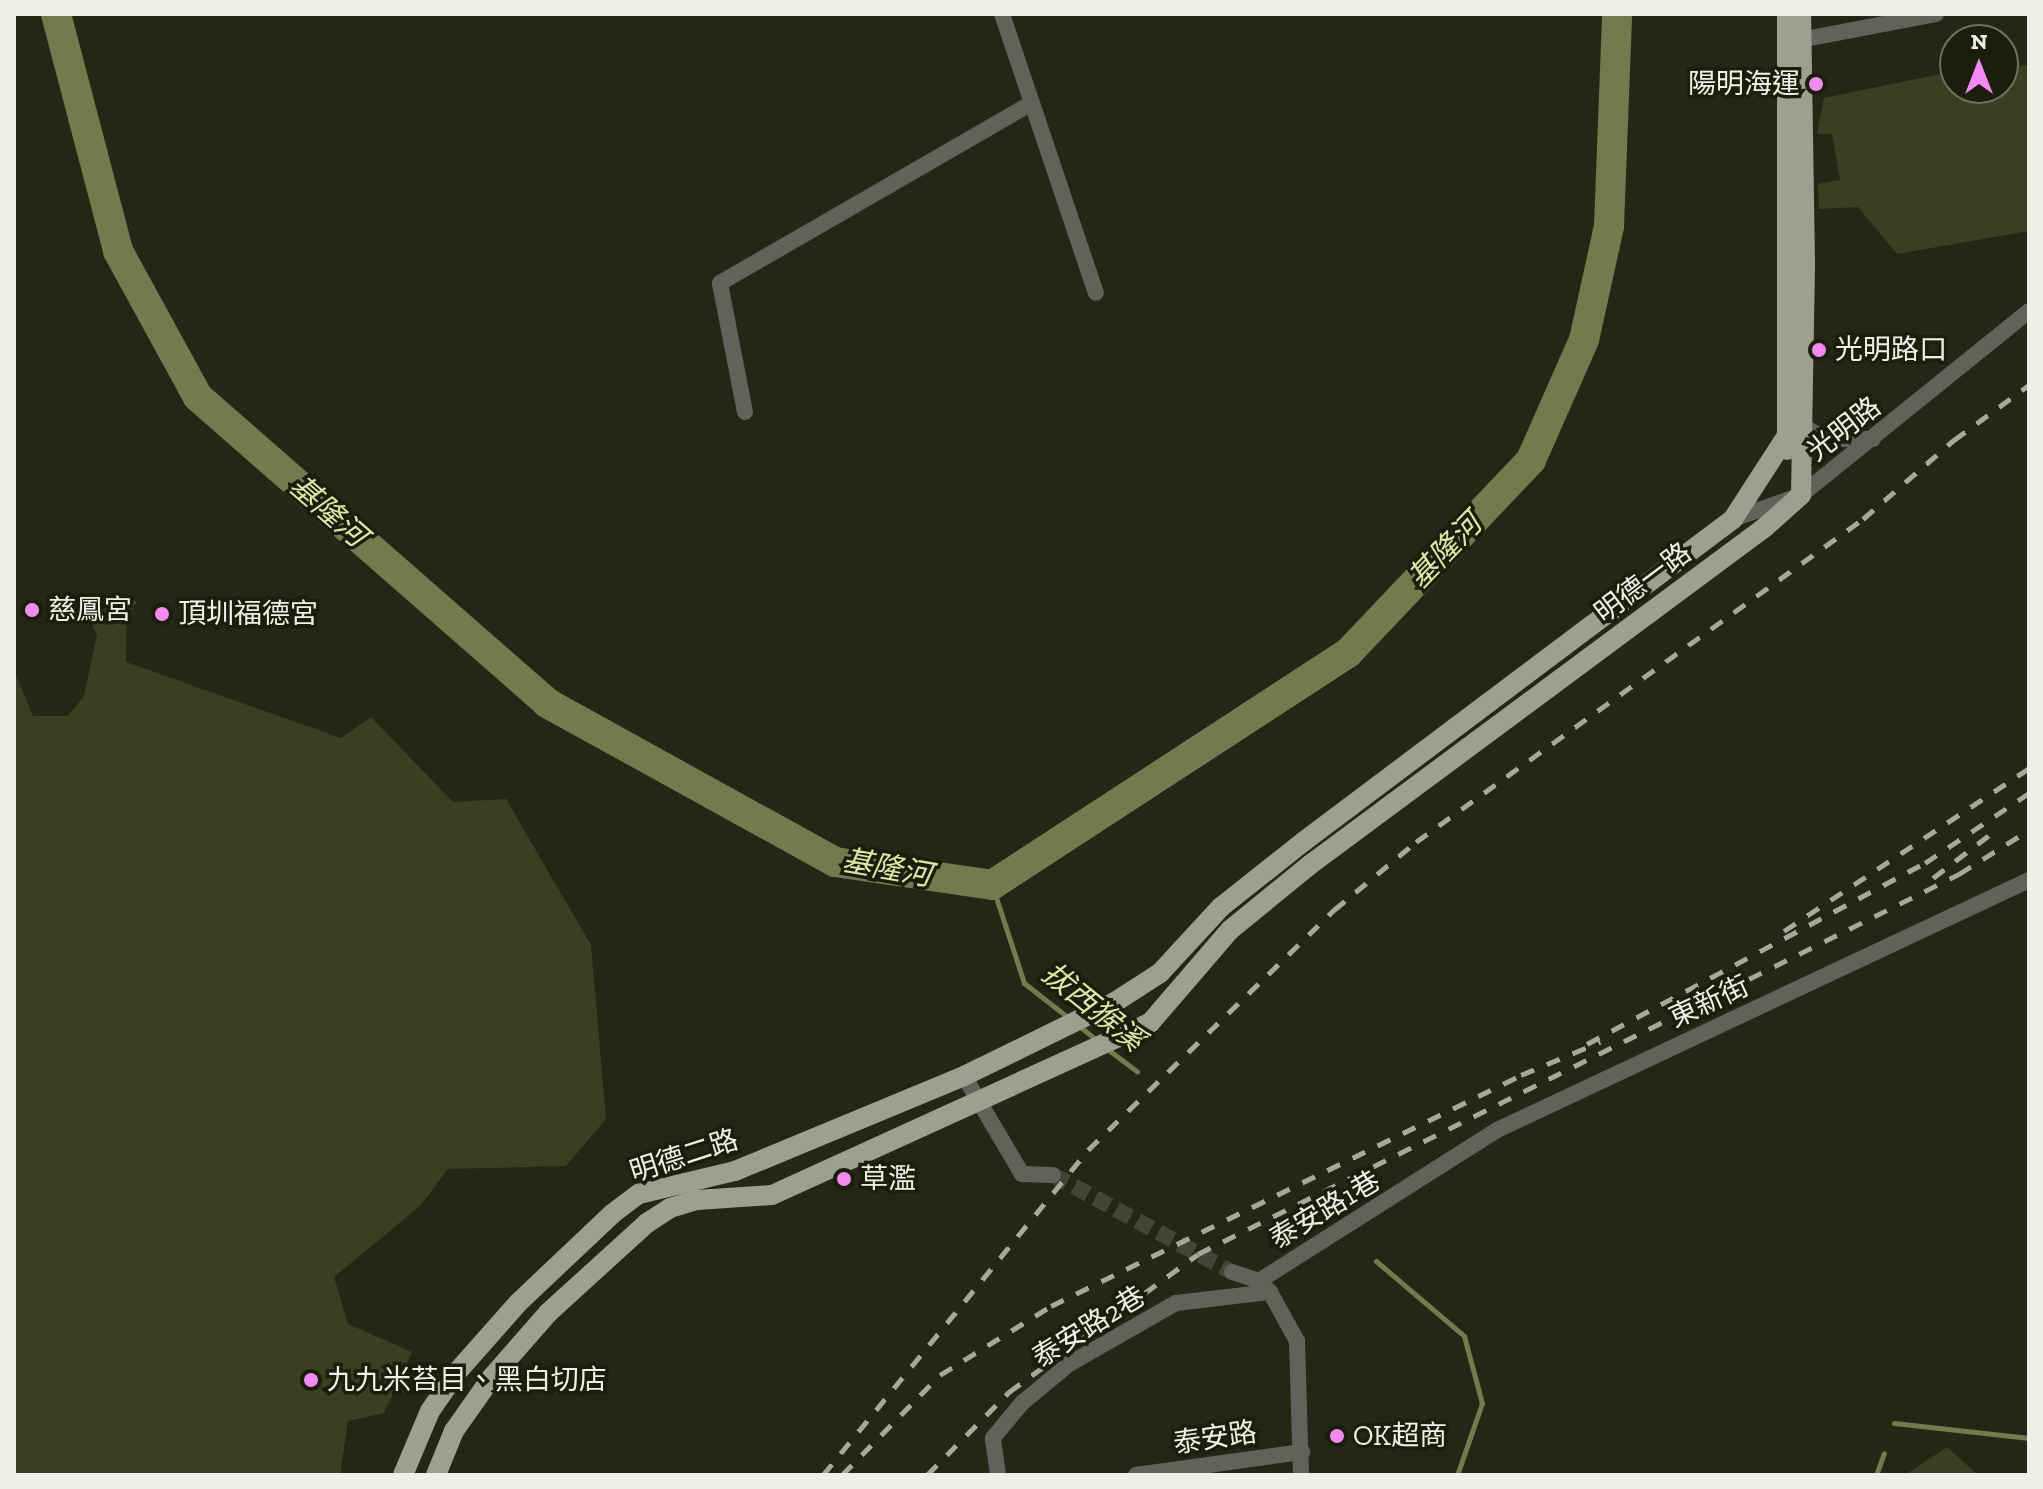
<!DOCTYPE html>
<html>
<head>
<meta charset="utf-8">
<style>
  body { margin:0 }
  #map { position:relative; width:2043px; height:1489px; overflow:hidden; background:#242716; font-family:"Zilla Slab","Noto Sans TC",serif }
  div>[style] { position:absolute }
  .green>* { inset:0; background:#393f20 }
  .stream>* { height:5px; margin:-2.5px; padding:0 2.5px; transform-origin:2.5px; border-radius:2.5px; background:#727b4e }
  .river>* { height:30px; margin:-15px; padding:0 15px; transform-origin:15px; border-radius:15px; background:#727b4e }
  .minor-tunnel>* { height:16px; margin-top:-8px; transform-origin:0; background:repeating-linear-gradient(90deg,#424535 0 16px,transparent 0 24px) }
  .minor>* { height:16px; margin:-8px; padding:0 8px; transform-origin:8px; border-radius:8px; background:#61635a }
  .major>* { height:20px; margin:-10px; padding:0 10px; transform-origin:10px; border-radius:10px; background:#9ca08e }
  .rail>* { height:5px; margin-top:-2.5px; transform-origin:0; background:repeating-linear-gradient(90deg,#a5a89b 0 14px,transparent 0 28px) }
  .dots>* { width:22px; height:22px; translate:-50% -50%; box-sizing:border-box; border:4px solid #1b1e0d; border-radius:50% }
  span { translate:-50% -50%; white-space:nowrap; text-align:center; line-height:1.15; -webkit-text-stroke:7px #1b1e0d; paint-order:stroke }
  .poi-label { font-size:28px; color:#edf0e5 }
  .right { translate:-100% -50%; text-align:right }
  .left { translate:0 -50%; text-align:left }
  .street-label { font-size:28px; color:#edf0e5 }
  .water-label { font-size:30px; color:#dbeaa2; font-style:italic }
  .frame { position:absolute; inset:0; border:16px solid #edf0e5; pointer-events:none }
  .north { position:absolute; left:1939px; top:24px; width:80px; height:80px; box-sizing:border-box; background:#1b1e0d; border:2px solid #6f7263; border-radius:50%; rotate:0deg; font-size:22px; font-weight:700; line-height:32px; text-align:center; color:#edf0e5 }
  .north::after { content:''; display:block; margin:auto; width:28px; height:36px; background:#f38af1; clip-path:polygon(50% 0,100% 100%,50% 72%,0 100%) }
</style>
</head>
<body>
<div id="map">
  <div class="green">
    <i style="clip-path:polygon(2029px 65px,2029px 231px,1897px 254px,1858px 207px,1819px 209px,1818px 184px,1840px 180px,1832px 134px,1817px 134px,1824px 98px,1955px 71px,1955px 88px,2003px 88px,2003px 67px)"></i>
    <i style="clip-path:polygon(100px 594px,137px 601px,127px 619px,126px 662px,341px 738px,371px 717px,453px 802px,506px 799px,591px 945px,606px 1119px,566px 1166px,448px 1169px,420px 1206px,334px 1277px,348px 1324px,412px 1352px,384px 1413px,348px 1421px,340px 1475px,14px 1475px,14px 671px,33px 716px,68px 716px,84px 696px,97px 635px,87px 614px)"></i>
    <i style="clip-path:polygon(1947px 1447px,1978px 1475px,1905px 1475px)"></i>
  </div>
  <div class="stream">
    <i style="left:992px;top:885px;width:103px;rotate:71.9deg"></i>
    <i style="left:1024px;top:983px;width:58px;rotate:38deg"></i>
    <i style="left:1078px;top:1025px;width:26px;rotate:39deg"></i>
    <i style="left:1106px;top:1048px;width:39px;rotate:37deg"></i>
    <i style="left:1376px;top:1261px;width:116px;rotate:40.4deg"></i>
    <i style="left:1464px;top:1336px;width:69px;rotate:75deg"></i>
    <i style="left:1482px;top:1403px;width:76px;rotate:109.1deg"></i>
    <i style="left:1894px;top:1423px;width:136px;rotate:6.3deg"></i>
    <i style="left:1876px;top:1475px;width:23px;rotate:-70deg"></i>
  </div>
  <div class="river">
    <i style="left:56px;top:14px;width:245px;rotate:75.3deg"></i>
    <i style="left:118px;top:251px;width:166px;rotate:61.3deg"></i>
    <i style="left:198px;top:397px;width:464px;rotate:41.2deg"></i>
    <i style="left:547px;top:703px;width:329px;rotate:28.9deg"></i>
    <i style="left:835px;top:862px;width:159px;rotate:8.3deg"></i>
    <i style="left:992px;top:885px;width:425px;rotate:-33.1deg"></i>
    <i style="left:1348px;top:653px;width:266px;rotate:-46.5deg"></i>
    <i style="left:1531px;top:460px;width:131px;rotate:-66.2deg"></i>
    <i style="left:1584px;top:340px;width:117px;rotate:-77.6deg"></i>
    <i style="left:1609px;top:226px;width:212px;rotate:-87.8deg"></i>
  </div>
  <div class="minor-tunnel">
    <i style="left:1053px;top:1175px;width:204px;rotate:28.5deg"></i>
  </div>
  <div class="minor">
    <i style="left:1002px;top:14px;width:294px;rotate:71.4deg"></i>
    <i style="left:1790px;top:42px;width:149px;rotate:-10.9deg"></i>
    <i style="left:745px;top:412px;width:131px;rotate:-101deg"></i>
    <i style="left:720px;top:283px;width:360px;rotate:-30deg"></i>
    <i style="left:1805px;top:427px;width:23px;rotate:31deg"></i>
    <i style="left:1825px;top:439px;width:48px"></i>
    <i style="left:1733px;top:519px;width:72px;rotate:-19.4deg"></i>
    <i style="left:1801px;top:495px;width:293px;rotate:-38.9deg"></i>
    <i style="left:964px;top:1076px;width:114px;rotate:59.4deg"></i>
    <i style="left:1022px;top:1174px;width:31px;rotate:2deg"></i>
    <i style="left:1232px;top:1272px;width:28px;rotate:18deg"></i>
    <i style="left:1259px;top:1281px;width:16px;rotate:45deg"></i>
    <i style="left:1270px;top:1292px;width:56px;rotate:61.1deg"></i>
    <i style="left:1297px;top:1341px;width:134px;rotate:88.3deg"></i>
    <i style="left:1259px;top:1281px;width:282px;rotate:-32.4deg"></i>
    <i style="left:1497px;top:1130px;width:588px;rotate:-25.17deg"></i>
    <i style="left:998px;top:1475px;width:37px;rotate:-98deg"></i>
    <i style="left:993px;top:1438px;width:45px;rotate:-50.4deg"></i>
    <i style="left:1022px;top:1403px;width:61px;rotate:-39.7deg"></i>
    <i style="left:1069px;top:1364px;width:123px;rotate:-29.7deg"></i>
    <i style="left:1176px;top:1303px;width:95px;rotate:-6.7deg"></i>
    <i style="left:1136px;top:1475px;width:168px;rotate:-7.9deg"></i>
  </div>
  <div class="major">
    <i style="left:1787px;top:14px;width:436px;rotate:90deg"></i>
    <i style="left:403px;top:1475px;width:69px;rotate:-67.1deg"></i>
    <i style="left:430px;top:1411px;width:47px;rotate:-55.3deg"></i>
    <i style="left:457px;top:1372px;width:92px;rotate:-48.5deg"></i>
    <i style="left:518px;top:1303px;width:129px;rotate:-43.4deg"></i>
    <i style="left:612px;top:1214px;width:34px;rotate:-37deg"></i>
    <i style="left:639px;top:1194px;width:99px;rotate:-13.5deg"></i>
    <i style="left:735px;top:1171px;width:248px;rotate:-22.5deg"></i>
    <i style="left:964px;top:1076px;width:168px;rotate:-26.1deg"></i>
    <i style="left:1115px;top:1002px;width:54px;rotate:-32.8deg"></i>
    <i style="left:1160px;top:973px;width:90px;rotate:-47.3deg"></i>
    <i style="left:1221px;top:907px;width:105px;rotate:-38.4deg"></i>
    <i style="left:1303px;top:842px;width:538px;rotate:-36.91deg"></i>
    <i style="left:1733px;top:519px;width:98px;rotate:-57.1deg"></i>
    <i style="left:436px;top:1475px;width:48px;rotate:-67.8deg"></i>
    <i style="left:454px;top:1431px;width:66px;rotate:-54.9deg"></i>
    <i style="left:492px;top:1377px;width:85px;rotate:-48.8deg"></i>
    <i style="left:548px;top:1313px;width:134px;rotate:-42.3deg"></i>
    <i style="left:647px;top:1223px;width:27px;rotate:-33deg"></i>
    <i style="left:670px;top:1208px;width:28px;rotate:-17deg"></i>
    <i style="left:697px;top:1200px;width:75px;rotate:-3.8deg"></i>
    <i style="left:772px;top:1195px;width:415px;rotate:-24.5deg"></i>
    <i style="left:1150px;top:1023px;width:123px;rotate:-49.3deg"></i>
    <i style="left:1230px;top:930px;width:104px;rotate:-39.2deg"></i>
    <i style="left:1311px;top:864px;width:564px;rotate:-36.57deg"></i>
    <i style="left:1764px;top:528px;width:50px;rotate:-41.7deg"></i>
    <i style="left:1801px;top:495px;width:232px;rotate:-89deg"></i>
    <i style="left:1805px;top:263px;width:249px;rotate:-90.9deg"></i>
  </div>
  <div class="rail">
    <i style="left:1933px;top:878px;width:84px;rotate:-37.3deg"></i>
    <i style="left:1784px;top:931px;width:294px;rotate:-33.6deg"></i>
    <i style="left:1587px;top:1044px;width:383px;rotate:-28.2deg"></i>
    <i style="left:1925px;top:863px;width:125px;rotate:-33.9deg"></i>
    <i style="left:823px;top:1475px;width:419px;rotate:-50.8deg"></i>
    <i style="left:1088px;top:1150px;width:344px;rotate:-44.3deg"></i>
    <i style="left:1334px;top:910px;width:107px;rotate:-39.7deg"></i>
    <i style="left:1416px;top:842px;width:551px;rotate:-35.85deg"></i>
    <i style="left:1863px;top:519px;width:121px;rotate:-41deg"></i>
    <i style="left:1954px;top:440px;width:93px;rotate:-36.3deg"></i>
    <i style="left:842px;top:1475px;width:140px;rotate:-45.6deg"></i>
    <i style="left:940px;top:1375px;width:131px;rotate:-31.9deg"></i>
    <i style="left:1051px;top:1306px;width:524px;rotate:-26.17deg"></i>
    <i style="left:1521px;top:1075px;width:86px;rotate:-22.7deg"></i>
    <i style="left:927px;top:1475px;width:117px;rotate:-45.3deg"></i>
    <i style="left:1009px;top:1392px;width:234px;rotate:-36.1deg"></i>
    <i style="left:1198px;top:1254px;width:851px;rotate:-26.53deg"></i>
    <i style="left:1959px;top:874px;width:83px;rotate:-32.2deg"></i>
  </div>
  <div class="dots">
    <i style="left:1816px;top:84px;background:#f38af1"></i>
    <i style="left:1819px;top:350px;background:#f38af1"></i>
    <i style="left:32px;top:610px;background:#f38af1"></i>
    <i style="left:162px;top:614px;background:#f38af1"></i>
    <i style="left:844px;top:1179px;background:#f38af1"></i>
    <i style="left:311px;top:1380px;background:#f38af1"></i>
    <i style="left:1337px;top:1436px;background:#f38af1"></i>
  </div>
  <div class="poi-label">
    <span class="right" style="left:1800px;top:84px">陽明海運</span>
    <span class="left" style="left:1835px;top:350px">光明路口</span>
    <span class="left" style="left:48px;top:610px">慈鳳宮</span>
    <span class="left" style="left:178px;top:614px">頂圳福德宮</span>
    <span class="left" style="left:860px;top:1179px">草濫</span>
    <span class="left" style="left:327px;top:1380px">九九米苔目、黑白切店</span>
    <span class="left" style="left:1353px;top:1436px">OK超商</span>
  </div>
  <div class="street-label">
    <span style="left:1844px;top:429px;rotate:-38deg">光明路</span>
    <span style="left:1643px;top:583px;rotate:-37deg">明德一路</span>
    <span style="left:1709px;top:1002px;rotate:-25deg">東新街</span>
    <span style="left:684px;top:1156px;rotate:-18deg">明德二路</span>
    <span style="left:1325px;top:1210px;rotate:-31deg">泰安路1巷</span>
    <span style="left:1089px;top:1327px;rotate:-32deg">泰安路2巷</span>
    <span style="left:1215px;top:1438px;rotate:-8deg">泰安路</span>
  </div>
  <div class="water-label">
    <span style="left:328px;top:511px;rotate:41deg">基隆河</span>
    <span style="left:1445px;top:551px;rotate:-46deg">基隆河</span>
    <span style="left:887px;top:868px;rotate:10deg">基隆河</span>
    <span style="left:1093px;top:1007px;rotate:39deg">拔西猴溪</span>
  </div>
  <div class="frame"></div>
  <div class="north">N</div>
</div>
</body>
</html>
